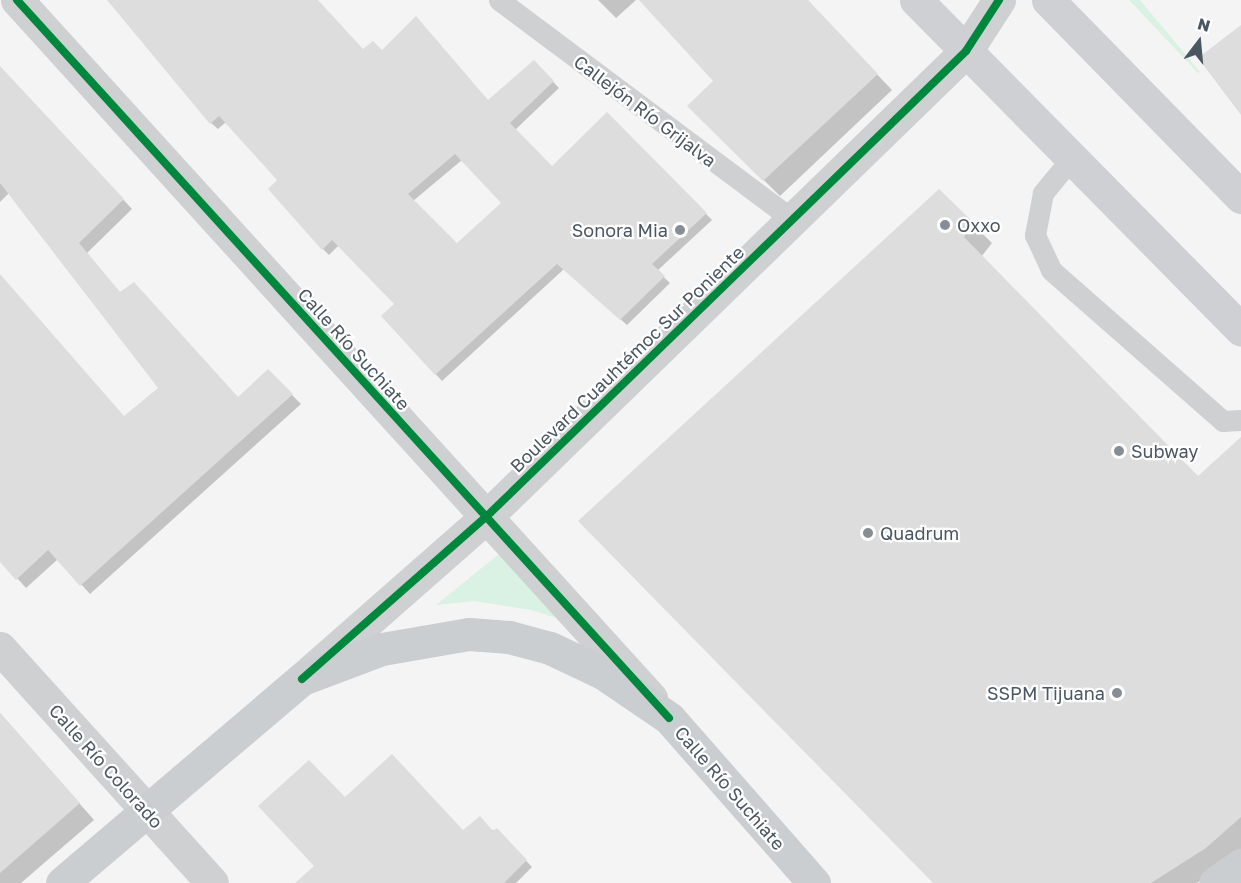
<!DOCTYPE html>
<html>
<head>
<meta charset="utf-8">
<style>
  body { margin:0 }
  #map { position:relative; width:1241px; height:883px; overflow:hidden; background:#f4f4f4; font-family:"Golos Text",sans-serif }
  div>[style] { position:absolute }
  .green>* { inset:0; background:#d9f2e3 }
  .shadow>* { inset:0; background:#0003 }
  .building>* { inset:0; background:#ddddde }
  .service>* { height:21px; margin:-10.5px; padding:0 10.5px; transform-origin:10.5px; border-radius:10.5px; background:#ced0d2 }
  .minor>* { height:33px; margin:-16.5px; padding:0 16.5px; transform-origin:16.5px; border-radius:16.5px; background:#ced0d2 }
  .tertiary>* { height:33px; margin:-16.5px; padding:0 16.5px; transform-origin:16.5px; border-radius:16.5px; background:#ced0d2 }
  .secondary>* { height:33px; margin:-16.5px; padding:0 16.5px; transform-origin:16.5px; border-radius:16.5px; background:#ced0d4 }
  .primary>* { height:33px; margin:-16.5px; padding:0 16.5px; transform-origin:16.5px; border-radius:16.5px; background:#caced1 }
  .cycleway>* { height:8px; margin:-4px; padding:0 4px; transform-origin:4px; border-radius:4px; background:#00873e }
  .dots>* { width:16px; height:16px; translate:-50% -50%; box-sizing:border-box; border:3px solid #fff; border-radius:50% }
  span { translate:-50% -50%; white-space:nowrap; text-align:center; line-height:1.15; -webkit-text-stroke:4.5px #fff; paint-order:stroke }
  .street-label { font-size:18px; color:#4a5661 }
  .poi-label { font-size:18px; color:#4a5661 }
  .left { translate:0 -50%; text-align:left }
  .right { translate:-100% -50%; text-align:right }
  .north { position:absolute; left:1169px; top:12px; width:60px; height:60px; -webkit-text-stroke:4px #fff; paint-order:stroke; rotate:16deg; font-size:16px; font-weight:700; line-height:24px; text-align:center; color:#4a5661 }
  .north::after { content:''; display:block; margin:auto; width:21px; height:27px; background:#4a5661; clip-path:polygon(50% 0,100% 100%,50% 72%,0 100%) }
</style>
</head>
<body>
<div id="map">
  <div class="green">
    <i style="clip-path:polygon(1129px 0,1140px 0,1200px 72px,1198px 73px)"></i>
    <i style="clip-path:polygon(504px 550px,570px 622px,531px 610px,475px 601px,436px 605px)"></i>
  </div>
  <div class="shadow">
    <i style="clip-path:polygon(evenodd,109px 0,316px 0,363px 51px,382px 52px,489px 102px,534px 62px,559px 88px,515px 130px,552px 168px,607px 114px,712px 220px,657px 271px,670px 283px,627px 325px,564px 269px,442px 381px,383px 316px,396px 304px,339px 245px,329px 255px,323px 249px,279px 180px,226px 122px,218px 129px,211px 123px,109px 0,462px 160px,503px 203px,457px 245px,413px 201px,462px 160px)"></i>
    <i style="clip-path:polygon(598px 0,636px 0,616px 18px)"></i>
    <i style="clip-path:polygon(641px 0,806px 0,892px 90px,780px 196px,689px 106px,715px 81px)"></i>
    <i style="clip-path:polygon(0 85px,17px 86px,132px 209px,87px 253px,121px 294px,238px 398px,268px 371px,301px 404px,90px 594px,58px 559px,26px 588px,0 559px,0 276px,124px 417px,160px 388px,9px 193px,0 202px)"></i>
    <i style="clip-path:polygon(939px 191px,992px 243px,981px 257px,1198px 478px,1241px 464px,1241px 851px,1197px 883px,937px 883px)"></i>
    <i style="clip-path:polygon(0 713px,94px 820px,21px 883px,0 883px)"></i>
    <i style="clip-path:polygon(345px 799px,463px 832px,497px 830px,532px 867px,516px 883px,297px 883px,316px 866px)"></i>
  </div>
  <div class="building">
    <i style="clip-path:polygon(evenodd,107px 0,318px 0,363px 49px,373px 41px,382px 50px,416px 16px,488px 100px,534px 60px,554px 81px,510px 123px,552px 166px,607px 112px,707px 213px,652px 264px,665px 276px,620px 320px,557px 264px,435px 375px,381px 316px,394px 304px,332px 240px,322px 250px,268px 189px,277px 180px,219px 116px,210px 124px,107px 0,455px 154px,501px 203px,457px 243px,408px 194px,455px 154px)"></i>
    <i style="clip-path:polygon(639px 0,808px 0,878px 74px,763px 181px,687px 106px,713px 81px)"></i>
    <i style="clip-path:polygon(1241px 25px,1241px 115px,1198px 58px)"></i>
    <i style="clip-path:polygon(0 66px,124px 199px,79px 243px,120px 292px,134px 282px,238px 397px,268px 369px,293px 394px,80px 586px,48px 550px,16px 580px,0 562px,0 274px,124px 416px,158px 388px,0 183px)"></i>
    <i style="clip-path:polygon(939px 189px,974px 223px,964px 237px,1198px 476px,1241px 437px,1241px 817px,1206px 848px,1151px 883px,933px 883px,578px 521px)"></i>
    <i style="clip-path:polygon(0 713px,80px 803px,0 873px)"></i>
    <i style="clip-path:polygon(392px 754px,463px 830px,480px 816px,493px 831px,497px 828px,527px 860px,504px 883px,295px 883px,314px 866px,258px 806px,309px 760px,345px 797px)"></i>
  </div>
  <div class="service">
    <i style="left:499px;top:0;width:366px;rotate:36.8deg"></i>
    <i style="left:1070px;top:160px;width:43px;rotate:129.3deg"></i>
    <i style="left:1043px;top:193px;width:43px;rotate:100.8deg"></i>
    <i style="left:1035px;top:235px;width:38px;rotate:65deg"></i>
    <i style="left:1051px;top:270px;width:229px;rotate:41.3deg"></i>
    <i style="left:1223px;top:421px;width:18px;rotate:-3deg"></i>
  </div>
  <div class="minor">
    <i style="left:0;top:648px;width:316px;rotate:47.9deg"></i>
  </div>
  <div class="tertiary">
    <i style="left:17px;top:0;width:943px;rotate:47.75deg"></i>
    <i style="left:303px;top:678px;width:244px;rotate:-41.3deg"></i>
    <i style="left:486px;top:517px;width:669px;rotate:-44.15deg"></i>
    <i style="left:966px;top:51px;width:61px;rotate:-57.1deg"></i>
  </div>
  <div class="secondary">
    <i style="left:916px;top:0;width:463px;rotate:45.4deg"></i>
    <i style="left:1048px;top:0;width:276px;rotate:45.6deg"></i>
  </div>
  <div class="primary">
    <i style="left:62px;top:883px;width:315px;rotate:-40.4deg"></i>
    <i style="left:302px;top:679px;width:85px;rotate:-20.6deg"></i>
    <i style="left:382px;top:649px;width:88px;rotate:-9.8deg"></i>
    <i style="left:469px;top:634px;width:40px;rotate:4.3deg"></i>
    <i style="left:509px;top:637px;width:42px;rotate:15deg"></i>
    <i style="left:550px;top:648px;width:59px;rotate:25.3deg"></i>
    <i style="left:603px;top:673px;width:80px;rotate:34.3deg"></i>
    <i style="left:669px;top:718px;width:220px;rotate:48.7deg"></i>
    <i style="left:1215px;top:883px;width:32px;rotate:-35deg"></i>
  </div>
  <div class="cycleway">
    <i style="left:17px;top:0;width:970px;rotate:47.76deg"></i>
    <i style="left:302px;top:679px;width:245px;rotate:-41.4deg"></i>
    <i style="left:486px;top:517px;width:669px;rotate:-44.15deg"></i>
    <i style="left:966px;top:51px;width:61px;rotate:-57.1deg"></i>
  </div>
  <div class="dots">
    <i style="left:945px;top:225px;background:#868d94"></i>
    <i style="left:680px;top:230px;background:#868d94"></i>
    <i style="left:1119px;top:451px;background:#868d94"></i>
    <i style="left:868px;top:533px;background:#868d94"></i>
    <i style="left:1117px;top:693px;background:#868d94"></i>
  </div>
  <div class="street-label">
    <span style="left:645px;top:111px;rotate:37deg">Callejón Río Grijalva</span>
    <span style="left:354px;top:349px;rotate:48deg">Calle Río Suchiate</span>
    <span style="left:627px;top:359px;rotate:-44deg">Boulevard Cuauhtémoc Sur Poniente</span>
    <span style="left:106px;top:766px;rotate:48deg">Calle Río Colorado</span>
    <span style="left:730px;top:788px;rotate:49deg">Calle Río Suchiate</span>
  </div>
  <div class="poi-label">
    <span class="left" style="left:957px;top:225px">Oxxo</span>
    <span class="right" style="left:668px;top:230px">Sonora Mia</span>
    <span class="left" style="left:1131px;top:451px">Subway</span>
    <span class="left" style="left:880px;top:533px">Quadrum</span>
    <span class="right" style="left:1105px;top:693px">SSPM Tijuana</span>
  </div>
  <div class="north">N</div>
</div>
</body>
</html>
